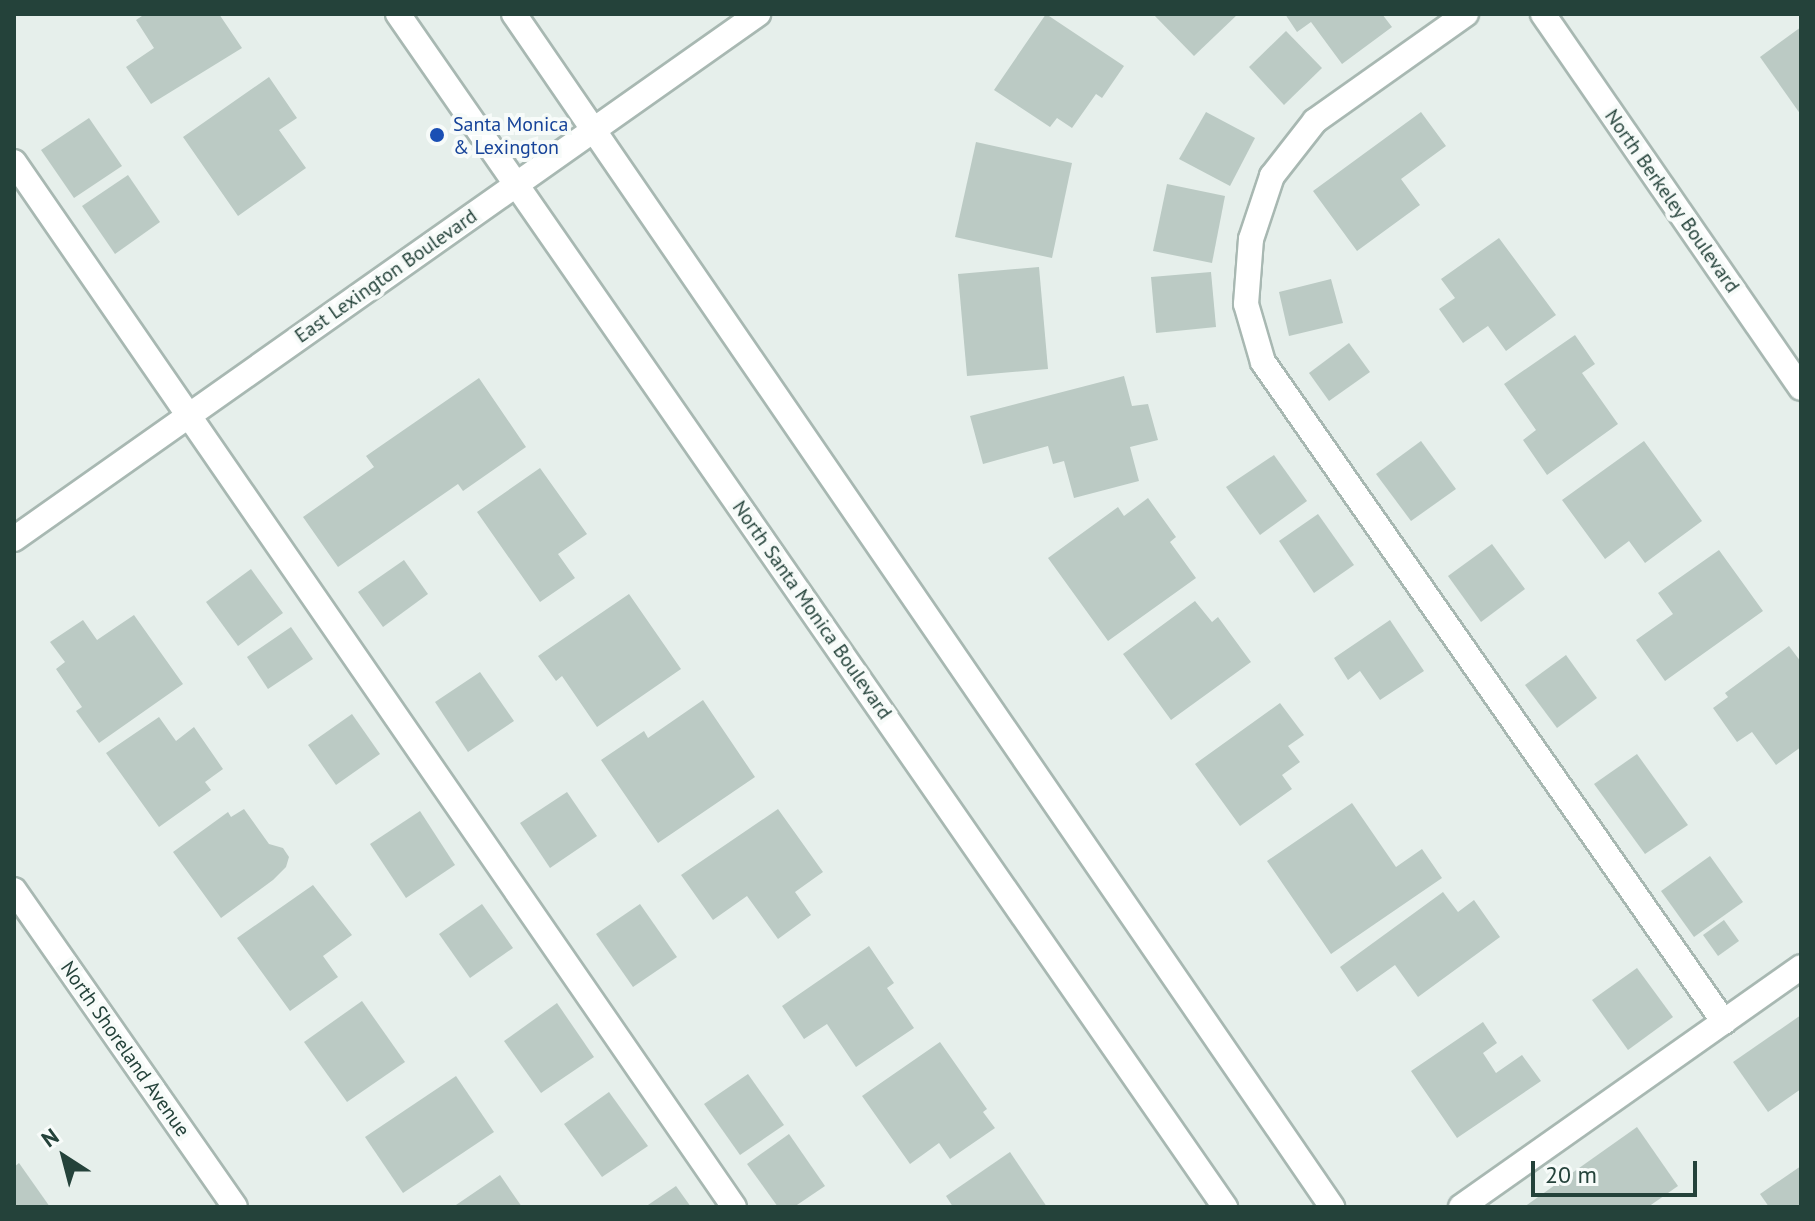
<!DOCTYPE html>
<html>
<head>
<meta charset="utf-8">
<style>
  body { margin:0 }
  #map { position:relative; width:1815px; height:1221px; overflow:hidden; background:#e6efeb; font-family:"PT Sans",sans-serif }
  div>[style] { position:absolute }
  .building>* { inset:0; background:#bbcac4 }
  .roads { filter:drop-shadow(2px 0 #a8b8b2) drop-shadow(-2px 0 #a8b8b2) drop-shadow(0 2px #a8b8b2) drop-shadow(0 -2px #a8b8b2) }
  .minor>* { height:24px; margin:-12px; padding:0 12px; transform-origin:12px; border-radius:12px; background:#fff }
  .dots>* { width:22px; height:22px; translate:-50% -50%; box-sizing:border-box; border:4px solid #f7fbf9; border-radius:50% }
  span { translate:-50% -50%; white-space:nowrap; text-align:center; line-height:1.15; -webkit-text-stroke:8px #f7fbf9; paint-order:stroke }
  .transit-label { font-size:20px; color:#164399 }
  .left { translate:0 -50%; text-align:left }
  .street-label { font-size:20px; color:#24423a }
  .frame { position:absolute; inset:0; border:16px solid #24423a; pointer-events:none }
  .north { position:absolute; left:24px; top:1117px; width:80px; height:80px; -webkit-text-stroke:6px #f7fbf9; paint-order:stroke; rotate:324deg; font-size:22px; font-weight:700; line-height:32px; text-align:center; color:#24423a }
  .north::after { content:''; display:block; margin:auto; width:28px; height:36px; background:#24423a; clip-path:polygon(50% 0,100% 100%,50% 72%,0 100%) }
  .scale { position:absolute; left:1531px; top:1161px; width:166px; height:36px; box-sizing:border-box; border:4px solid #24423a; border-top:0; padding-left:10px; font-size:24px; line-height:28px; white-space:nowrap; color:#24423a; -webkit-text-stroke:6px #f7fbf9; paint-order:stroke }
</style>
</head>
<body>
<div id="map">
  <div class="building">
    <i style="clip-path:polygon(145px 14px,219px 14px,242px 48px,151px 104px,126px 67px,154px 48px,136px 20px)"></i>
    <i style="clip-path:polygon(1046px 14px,1124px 66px,1102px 98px,1096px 94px,1072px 128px,1057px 118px,1050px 127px,994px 90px)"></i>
    <i style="clip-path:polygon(1153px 14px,1238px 14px,1194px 56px)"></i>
    <i style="clip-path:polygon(1285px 14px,1382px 14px,1392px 27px,1342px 64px,1311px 22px,1297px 32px)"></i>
    <i style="clip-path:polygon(1801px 27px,1801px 115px,1760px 57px)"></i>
    <i style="clip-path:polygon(1286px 31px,1322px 68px,1284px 105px,1249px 67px)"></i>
    <i style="clip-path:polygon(269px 77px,297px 118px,279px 130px,306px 168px,238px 216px,183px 137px)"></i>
    <i style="clip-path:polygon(1206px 112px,1255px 138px,1230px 186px,1179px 159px)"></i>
    <i style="clip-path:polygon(1421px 112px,1446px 146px,1401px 179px,1420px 205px,1357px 251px,1313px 191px)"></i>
    <i style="clip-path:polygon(89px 118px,122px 166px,74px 198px,41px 150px)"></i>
    <i style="clip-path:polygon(976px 142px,1072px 163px,1052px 258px,955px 237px)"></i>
    <i style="clip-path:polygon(128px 175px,160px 222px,115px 254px,82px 206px)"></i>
    <i style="clip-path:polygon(1167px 184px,1225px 196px,1212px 263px,1153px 251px)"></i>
    <i style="clip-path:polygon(1499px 238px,1556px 315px,1506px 351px,1488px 326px,1463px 343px,1439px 309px,1455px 298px,1441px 279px)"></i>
    <i style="clip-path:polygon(1039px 267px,1048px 369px,967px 376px,958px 274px)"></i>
    <i style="clip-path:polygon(1211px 272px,1216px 327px,1156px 333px,1151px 277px)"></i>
    <i style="clip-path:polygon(1331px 279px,1343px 323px,1289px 336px,1279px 292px)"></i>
    <i style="clip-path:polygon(1575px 335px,1595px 364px,1582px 373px,1618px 424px,1547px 475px,1523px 440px,1536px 430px,1504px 384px)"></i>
    <i style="clip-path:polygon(1349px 343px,1370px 372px,1329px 401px,1309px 373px)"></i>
    <i style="clip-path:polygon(1124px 376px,1132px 406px,1148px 404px,1158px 440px,1130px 447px,1139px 481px,1074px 498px,1064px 461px,1053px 464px,1048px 446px,983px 464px,970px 416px)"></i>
    <i style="clip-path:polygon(479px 378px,526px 447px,463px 491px,458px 484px,338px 567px,303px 517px,374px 467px,366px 456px)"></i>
    <i style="clip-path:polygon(1421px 441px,1456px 489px,1411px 521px,1376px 474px)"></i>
    <i style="clip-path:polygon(1644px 441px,1702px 521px,1645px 563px,1629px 541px,1605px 559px,1562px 500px)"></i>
    <i style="clip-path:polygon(1274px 455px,1307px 501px,1260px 535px,1226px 487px)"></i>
    <i style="clip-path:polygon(540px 468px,587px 534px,558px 554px,575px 578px,540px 602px,477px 512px)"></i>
    <i style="clip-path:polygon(1148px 498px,1176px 537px,1170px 542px,1196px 578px,1108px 641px,1048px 558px,1118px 507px,1124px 516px)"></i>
    <i style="clip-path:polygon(1318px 514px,1354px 565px,1314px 593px,1279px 541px)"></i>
    <i style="clip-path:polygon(1492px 544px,1525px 589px,1481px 622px,1448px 576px)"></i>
    <i style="clip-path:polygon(1719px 550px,1763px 611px,1665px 681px,1636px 640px,1673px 614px,1658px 593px)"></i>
    <i style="clip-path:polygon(404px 560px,428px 594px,383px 627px,358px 592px)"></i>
    <i style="clip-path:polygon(251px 569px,283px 613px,238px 646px,206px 602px)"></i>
    <i style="clip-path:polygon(629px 594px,681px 669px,597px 727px,562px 676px,556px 681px,538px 656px)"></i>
    <i style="clip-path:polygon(1195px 601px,1212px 622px,1218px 617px,1251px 662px,1171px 720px,1123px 654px)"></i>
    <i style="clip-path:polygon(134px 615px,183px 684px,99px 743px,76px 711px,82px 707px,56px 669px,65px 662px,50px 642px,83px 620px,97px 640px)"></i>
    <i style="clip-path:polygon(1390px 620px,1424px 671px,1380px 700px,1360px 671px,1348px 680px,1334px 658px)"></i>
    <i style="clip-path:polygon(291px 627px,313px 659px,268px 689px,247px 657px)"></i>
    <i style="clip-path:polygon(1789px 646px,1801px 662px,1801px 747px,1776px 765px,1752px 732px,1737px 742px,1713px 708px,1728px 697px,1725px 693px)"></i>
    <i style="clip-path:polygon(1566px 655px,1597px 698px,1557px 728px,1525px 685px)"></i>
    <i style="clip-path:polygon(480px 672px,514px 721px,468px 752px,435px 702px)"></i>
    <i style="clip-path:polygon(703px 700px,755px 777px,658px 843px,601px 760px,644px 731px,648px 738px)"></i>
    <i style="clip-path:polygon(1280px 703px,1304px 735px,1288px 746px,1300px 762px,1282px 775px,1292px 789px,1240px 826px,1195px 764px)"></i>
    <i style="clip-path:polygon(352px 714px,380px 754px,336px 785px,308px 745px)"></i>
    <i style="clip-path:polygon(159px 717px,176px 741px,194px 727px,223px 769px,205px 782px,211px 790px,159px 827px,106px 753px)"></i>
    <i style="clip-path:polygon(1637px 754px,1688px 825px,1645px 854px,1594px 784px)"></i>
    <i style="clip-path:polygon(567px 792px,597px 836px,550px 868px,520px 823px)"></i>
    <i style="clip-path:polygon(1352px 803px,1396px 867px,1422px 849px,1442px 878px,1331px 954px,1267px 861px)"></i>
    <i style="clip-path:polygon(244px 809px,269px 844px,283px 848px,289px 857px,286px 867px,273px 880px,221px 918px,173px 852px,228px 812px,231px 817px)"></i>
    <i style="clip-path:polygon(778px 809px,823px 872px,795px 892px,811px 915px,778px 939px,747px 896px,713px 920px,681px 875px)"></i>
    <i style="clip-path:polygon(420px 811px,455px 865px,406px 898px,370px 844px)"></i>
    <i style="clip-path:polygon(1710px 856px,1743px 902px,1694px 937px,1661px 891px)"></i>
    <i style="clip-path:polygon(313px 885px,352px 935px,323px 956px,338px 977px,290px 1011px,237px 938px)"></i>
    <i style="clip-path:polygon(1443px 892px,1458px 912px,1474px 900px,1500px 937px,1418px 997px,1395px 965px,1357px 992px,1340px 967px)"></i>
    <i style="clip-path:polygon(482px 904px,513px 948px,470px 978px,439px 934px)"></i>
    <i style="clip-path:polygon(640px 904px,677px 957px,633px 987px,596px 934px)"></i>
    <i style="clip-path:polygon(1724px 920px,1739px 941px,1718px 956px,1703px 935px)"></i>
    <i style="clip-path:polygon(869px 946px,894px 983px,887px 988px,914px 1028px,856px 1067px,827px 1024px,804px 1039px,782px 1006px)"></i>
    <i style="clip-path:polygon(1637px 968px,1673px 1017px,1628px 1050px,1592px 1000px)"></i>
    <i style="clip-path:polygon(362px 1001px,405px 1062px,347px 1102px,304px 1042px)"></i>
    <i style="clip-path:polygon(557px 1003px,594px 1057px,541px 1093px,504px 1041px)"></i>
    <i style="clip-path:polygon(1801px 1015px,1801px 1089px,1768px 1112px,1733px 1062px)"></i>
    <i style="clip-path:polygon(1483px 1022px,1497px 1043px,1483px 1053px,1496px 1073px,1522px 1055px,1541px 1081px,1457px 1138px,1411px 1071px)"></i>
    <i style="clip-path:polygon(940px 1042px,987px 1109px,983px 1112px,995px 1128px,950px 1159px,939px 1143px,910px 1164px,862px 1096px)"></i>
    <i style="clip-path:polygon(748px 1074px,784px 1125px,740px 1155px,704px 1104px)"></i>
    <i style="clip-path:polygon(456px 1076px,494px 1132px,403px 1193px,365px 1137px)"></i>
    <i style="clip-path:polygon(609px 1092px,648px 1146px,602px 1177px,564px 1124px)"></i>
    <i style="clip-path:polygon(1637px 1127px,1678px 1186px,1648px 1207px,1524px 1207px)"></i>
    <i style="clip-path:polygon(789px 1134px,825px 1186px,794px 1207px,778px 1207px,747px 1164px)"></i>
    <i style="clip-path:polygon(1010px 1152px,1047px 1207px,953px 1207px,946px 1196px)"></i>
    <i style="clip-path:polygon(19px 1163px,50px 1207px,14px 1207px,14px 1167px)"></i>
    <i style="clip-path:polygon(1801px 1166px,1801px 1207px,1769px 1207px,1760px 1194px)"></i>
    <i style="clip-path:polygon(500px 1175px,522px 1207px,453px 1207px)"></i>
    <i style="clip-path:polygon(676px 1186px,691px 1207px,645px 1207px)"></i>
  </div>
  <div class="roads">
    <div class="minor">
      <i style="left:398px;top:14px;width:1452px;rotate:55.27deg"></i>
      <i style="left:514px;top:14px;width:1447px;rotate:55.56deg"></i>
      <i style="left:1466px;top:14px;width:185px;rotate:144.7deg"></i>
      <i style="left:1315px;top:121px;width:70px;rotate:128deg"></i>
      <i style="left:1272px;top:176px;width:66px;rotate:108.4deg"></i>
      <i style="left:1251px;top:239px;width:65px;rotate:94.4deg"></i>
      <i style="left:1246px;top:304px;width:60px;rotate:73.7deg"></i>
      <i style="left:1263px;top:362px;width:805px;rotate:55.07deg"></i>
      <i style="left:1543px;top:14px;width:454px;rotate:55.4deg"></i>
      <i style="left:14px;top:162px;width:1269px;rotate:55.43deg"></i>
      <i style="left:14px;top:539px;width:911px;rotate:-35.21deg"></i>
      <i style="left:14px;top:890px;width:386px;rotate:55.1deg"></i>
      <i style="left:1461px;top:1207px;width:416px;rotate:-35.2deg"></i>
    </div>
  </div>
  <div class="dots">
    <i style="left:437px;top:135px;background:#1a4fb4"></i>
  </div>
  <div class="transit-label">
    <span class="left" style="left:453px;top:136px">Santa Monica<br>&amp; Lexington</span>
  </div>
  <div class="street-label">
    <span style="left:1672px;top:201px;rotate:55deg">North Berkeley Boulevard</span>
    <span style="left:386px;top:276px;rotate:-35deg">East Lexington Boulevard</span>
    <span style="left:812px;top:610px;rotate:55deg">North Santa Monica Boulevard</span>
    <span style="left:125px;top:1049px;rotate:55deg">North Shoreland Avenue</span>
  </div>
  <div class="frame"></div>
  <div class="north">N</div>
  <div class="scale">20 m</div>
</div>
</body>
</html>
